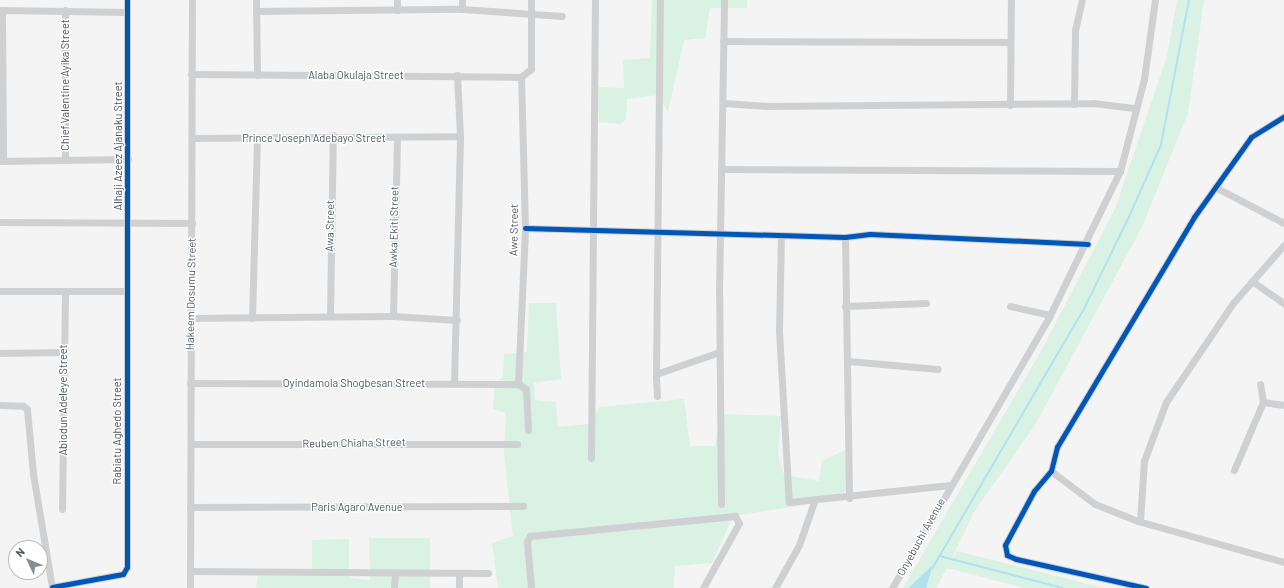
<!DOCTYPE html>
<html>
<head>
<meta charset="utf-8">
<style>
  body { margin:0 }
  #map { position:relative; width:1284px; height:588px; overflow:hidden; background:#f4f4f4; font-family:Barlow,sans-serif }
  div>[style] { position:absolute }
  .green>* { inset:0; background:#d9f2e3 }
  .water>* { inset:0; background:#aee2f0 }
  .stream>* { height:1.5px; margin:-0.75px; padding:0 0.75px; transform-origin:0.75px; border-radius:0.75px; background:#aee2f0 }
  .minor>* { height:7px; margin:-3.5px; padding:0 3.5px; transform-origin:3.5px; border-radius:3.5px; background:#ced0d2 }
  .cycleway>* { height:5px; margin:-2.5px; padding:0 2.5px; transform-origin:2.5px; border-radius:2.5px; background:#0057b8 }
  span { translate:-50% -50%; white-space:nowrap; text-align:center; line-height:1.15; -webkit-text-stroke:3px #fff; paint-order:stroke }
  .street-label { font-size:11px; color:#4a5661 }
  .north { position:absolute; left:8px; top:540px; width:40px; height:40px; box-sizing:border-box; background:#fff; border:1px solid #b7bbc0; border-radius:50%; rotate:314deg; font-size:11px; font-weight:700; line-height:16px; text-align:center; color:#4a5661 }
  .north::after { content:''; display:block; margin:auto; width:14px; height:18px; background:#868d94; clip-path:polygon(50% 0,100% 100%,50% 72%,0 100%) }
</style>
</head>
<body>
<div id="map">
  <div class="green">
    <i style="clip-path:polygon(652px 0,747px 0,747px 8px,710px 8px,705px 38px,684px 40px,668px 112px,658px 95px,627px 99px,626px 119px,621px 124px,599px 122px,597px 87px,624px 88px,623px 60px,650px 58px)"></i>
    <i style="clip-path:polygon(1177px 0,1204px 0,1188px 113px,1142px 227px,1035px 425px,974px 512px,951px 560px,957px 551px,1104px 588px,1025px 588px,947px 568px,936px 588px,926px 588px,933px 566px,907px 588px,903px 588px,1041px 351px,1115px 209px,1167px 56px)"></i>
    <i style="clip-path:polygon(529px 303px,556px 303px,561px 379px,534px 383px,535px 400px,556px 402px,558px 427px,589px 424px,599px 407px,684px 399px,690px 446px,715px 446px,721px 414px,781px 416px,778px 454px,784px 475px,819px 481px,822px 461px,845px 450px,850px 490px,811px 504px,733px 516px,712px 563px,675px 566px,674px 588px,498px 588px,492px 543px,513px 536px,504px 453px,506px 413px,493px 409px,494px 389px,503px 375px,504px 354px,527px 352px)"></i>
    <i style="clip-path:polygon(369px 538px,430px 538px,430px 588px,256px 588px,258px 576px,312px 576px,312px 540px,349px 539px,349px 578px,370px 580px)"></i>
  </div>
  <div class="water">
    <i style="clip-path:polygon(933px 565px,926px 588px,907px 588px,908px 588px)"></i>
  </div>
  <div class="stream">
    <i style="left:940px;top:556px;width:127px;rotate:14.6deg"></i>
    <i style="left:932px;top:569px;width:301px;rotate:-59.7deg"></i>
    <i style="left:1084px;top:309px;width:102px;rotate:-63.9deg"></i>
    <i style="left:1129px;top:217px;width:79px;rotate:-66deg"></i>
    <i style="left:1161px;top:145px;width:148px;rotate:-79.1deg"></i>
  </div>
  <div class="minor">
    <i style="left:256px;top:0;width:75px;rotate:89.2deg"></i>
    <i style="left:462px;top:0;width:9px;rotate:90deg"></i>
    <i style="left:0;top:10px;width:127px;rotate:0.9deg"></i>
    <i style="left:2px;top:10px;width:151px;rotate:89.6deg"></i>
    <i style="left:397px;top:10px;width:10px;rotate:-90deg"></i>
    <i style="left:256px;top:11px;width:206px;rotate:-0.6deg"></i>
    <i style="left:462px;top:9px;width:100px;rotate:4deg"></i>
    <i style="left:723px;top:41px;width:287px;rotate:0.2deg"></i>
    <i style="left:191px;top:74px;width:330px;rotate:0.5deg"></i>
    <i style="left:521px;top:77px;width:13px;rotate:-39deg"></i>
    <i style="left:531px;top:69px;width:69px;rotate:-90deg"></i>
    <i style="left:723px;top:103px;width:45px;rotate:3.8deg"></i>
    <i style="left:768px;top:106px;width:325px;rotate:-0.5deg"></i>
    <i style="left:1093px;top:103px;width:41px;rotate:7deg"></i>
    <i style="left:1074px;top:104px;width:74px;rotate:-89.2deg"></i>
    <i style="left:1075px;top:30px;width:31px;rotate:-77deg"></i>
    <i style="left:1010px;top:105px;width:105px;rotate:-89.5deg"></i>
    <i style="left:193px;top:138px;width:267px;rotate:-0.4deg"></i>
    <i style="left:65px;top:160px;width:150px;rotate:-90deg"></i>
    <i style="left:0;top:161px;width:128px;rotate:-0.9deg"></i>
    <i style="left:723px;top:169px;width:397px;rotate:0.3deg"></i>
    <i style="left:1215px;top:187px;width:78px;rotate:27.6deg"></i>
    <i style="left:0;top:222px;width:192px;rotate:0.3deg"></i>
    <i style="left:525px;top:228px;width:320px;rotate:1.6deg"></i>
    <i style="left:845px;top:237px;width:25px;rotate:-7deg"></i>
    <i style="left:870px;top:234px;width:218px;rotate:2.6deg"></i>
    <i style="left:781px;top:235px;width:96px;rotate:91.2deg"></i>
    <i style="left:779px;top:331px;width:171px;rotate:86.7deg"></i>
    <i style="left:789px;top:502px;width:162px;rotate:-6deg"></i>
    <i style="left:845px;top:237px;width:261px;rotate:89.1deg"></i>
    <i style="left:1252px;top:281px;width:39px;rotate:35deg"></i>
    <i style="left:0;top:291px;width:127px"></i>
    <i style="left:845px;top:306px;width:81px;rotate:-2.1deg"></i>
    <i style="left:1010px;top:306px;width:41px;rotate:12.7deg"></i>
    <i style="left:330px;top:316px;width:181px;rotate:-89.1deg"></i>
    <i style="left:393px;top:316px;width:178px;rotate:-88.7deg"></i>
    <i style="left:192px;top:318px;width:201px;rotate:-0.6deg"></i>
    <i style="left:393px;top:316px;width:64px;rotate:3.6deg"></i>
    <i style="left:252px;top:318px;width:180px;rotate:-88.4deg"></i>
    <i style="left:0;top:353px;width:63px;rotate:-0.9deg"></i>
    <i style="left:848px;top:361px;width:90px;rotate:5.1deg"></i>
    <i style="left:656px;top:374px;width:374px;rotate:-89.4deg"></i>
    <i style="left:190px;top:383px;width:328px;rotate:0.2deg"></i>
    <i style="left:518px;top:384px;width:9px;rotate:32deg"></i>
    <i style="left:526px;top:389px;width:41px;rotate:87.2deg"></i>
    <i style="left:454px;top:383px;width:247px;rotate:-88.6deg"></i>
    <i style="left:460px;top:136px;width:61px;rotate:-92.8deg"></i>
    <i style="left:518px;top:384px;width:156px;rotate:-87.4deg"></i>
    <i style="left:525px;top:228px;width:151px;rotate:-91.5deg"></i>
    <i style="left:657px;top:396px;width:22px;rotate:-93deg"></i>
    <i style="left:656px;top:374px;width:67px;rotate:-19.2deg"></i>
    <i style="left:1263px;top:402px;width:21px;rotate:8deg"></i>
    <i style="left:0;top:405px;width:23px;rotate:2deg"></i>
    <i style="left:23px;top:406px;width:5px;rotate:37deg"></i>
    <i style="left:27px;top:409px;width:65px;rotate:84.7deg"></i>
    <i style="left:33px;top:474px;width:116px;rotate:80.5deg"></i>
    <i style="left:191px;top:444px;width:326px"></i>
    <i style="left:591px;top:458px;width:458px;rotate:-89.5deg"></i>
    <i style="left:1234px;top:470px;width:74px;rotate:-66.9deg"></i>
    <i style="left:1263px;top:402px;width:18px;rotate:-99deg"></i>
    <i style="left:1051px;top:471px;width:55px;rotate:36.9deg"></i>
    <i style="left:1095px;top:504px;width:46px;rotate:21.6deg"></i>
    <i style="left:1138px;top:521px;width:152px;rotate:15.7deg"></i>
    <i style="left:721px;top:504px;width:212px;rotate:-90.5deg"></i>
    <i style="left:719px;top:292px;width:292px;rotate:-89deg"></i>
    <i style="left:190px;top:507px;width:333px;rotate:-0.2deg"></i>
    <i style="left:62px;top:509px;width:217px;rotate:-89.2deg"></i>
    <i style="left:1140px;top:521px;width:60px;rotate:-86.2deg"></i>
    <i style="left:1144px;top:461px;width:63px;rotate:-69.6deg"></i>
    <i style="left:1166px;top:402px;width:120px;rotate:-55.9deg"></i>
    <i style="left:1233px;top:303px;width:77px;rotate:-48.7deg"></i>
    <i style="left:191px;top:571px;width:297px;rotate:0.4deg"></i>
    <i style="left:52px;top:587px;width:72px;rotate:-10.4deg"></i>
    <i style="left:123px;top:574px;width:8px;rotate:-60deg"></i>
    <i style="left:127px;top:567px;width:567px;rotate:-90deg"></i>
    <i style="left:190px;top:588px;width:588px;rotate:-89.81deg"></i>
    <i style="left:394px;top:588px;width:15px;rotate:-86deg"></i>
    <i style="left:459px;top:588px;width:15px;rotate:-90deg"></i>
    <i style="left:531px;top:588px;width:46px;rotate:-95deg"></i>
    <i style="left:527px;top:542px;width:7px;rotate:-63deg"></i>
    <i style="left:530px;top:536px;width:206px;rotate:-5.6deg"></i>
    <i style="left:735px;top:516px;width:8px;rotate:60deg"></i>
    <i style="left:739px;top:523px;width:74px;rotate:119deg"></i>
    <i style="left:775px;top:588px;width:49px;rotate:-60.8deg"></i>
    <i style="left:799px;top:545px;width:46px;rotate:-70.8deg"></i>
    <i style="left:892px;top:588px;width:315px;rotate:-59.9deg"></i>
    <i style="left:1050px;top:315px;width:160px;rotate:-64.1deg"></i>
    <i style="left:1120px;top:171px;width:95px;rotate:-75.4deg"></i>
    <i style="left:1144px;top:79px;width:80px;rotate:-82.1deg"></i>
    <i style="left:1146px;top:588px;width:133px;rotate:-167.4deg"></i>
    <i style="left:1016px;top:559px;width:10px;rotate:-156deg"></i>
    <i style="left:1007px;top:555px;width:10px;rotate:-101deg"></i>
    <i style="left:1005px;top:545px;width:61px;rotate:-61.8deg"></i>
    <i style="left:1034px;top:491px;width:26px;rotate:-50deg"></i>
    <i style="left:1051px;top:471px;width:25px;rotate:-76deg"></i>
    <i style="left:1057px;top:447px;width:268px;rotate:-59.2deg"></i>
    <i style="left:1194px;top:217px;width:98px;rotate:-54.5deg"></i>
    <i style="left:1251px;top:137px;width:39px;rotate:-32deg"></i>
  </div>
  <div class="cycleway">
    <i style="left:525px;top:228px;width:320px;rotate:1.6deg"></i>
    <i style="left:845px;top:237px;width:25px;rotate:-7deg"></i>
    <i style="left:870px;top:234px;width:218px;rotate:2.6deg"></i>
    <i style="left:52px;top:587px;width:72px;rotate:-10.4deg"></i>
    <i style="left:123px;top:574px;width:8px;rotate:-60deg"></i>
    <i style="left:127px;top:567px;width:567px;rotate:-90deg"></i>
    <i style="left:1146px;top:588px;width:133px;rotate:-167.4deg"></i>
    <i style="left:1016px;top:559px;width:10px;rotate:-156deg"></i>
    <i style="left:1007px;top:555px;width:10px;rotate:-101deg"></i>
    <i style="left:1005px;top:545px;width:61px;rotate:-61.8deg"></i>
    <i style="left:1034px;top:491px;width:26px;rotate:-50deg"></i>
    <i style="left:1051px;top:471px;width:25px;rotate:-76deg"></i>
    <i style="left:1057px;top:447px;width:268px;rotate:-59.2deg"></i>
    <i style="left:1194px;top:217px;width:98px;rotate:-54.5deg"></i>
    <i style="left:1251px;top:137px;width:39px;rotate:-32deg"></i>
  </div>
  <div class="street-label">
    <span style="left:356px;top:75px">Alaba Okulaja Street</span>
    <span style="left:65px;top:85px;rotate:-90deg">Chief Valentine Ayika Street</span>
    <span style="left:314px;top:138px">Prince Joseph Adebayo Street</span>
    <span style="left:118px;top:146px;rotate:-90deg">Alhaji Azeez Ajanaku Street</span>
    <span style="left:330px;top:226px;rotate:-89deg">Awa Street</span>
    <span style="left:394px;top:227px;rotate:-89deg">Awka Ekiti Street</span>
    <span style="left:514px;top:230px;rotate:-89deg">Awe Street</span>
    <span style="left:191px;top:294px;rotate:-89deg">Hakeem Dosumu Street</span>
    <span style="left:354px;top:383px">Oyindamola Shogbesan Street</span>
    <span style="left:63px;top:400px;rotate:-90deg">Abiodun Adeleye Street</span>
    <span style="left:117px;top:431px;rotate:-90deg">Rabiatu Aghedo Street</span>
    <span style="left:354px;top:443px;rotate:-1deg">Reuben Chiaha Street</span>
    <span style="left:357px;top:507px">Paris Agaro Avenue</span>
    <span style="left:921px;top:537px;rotate:-61deg">Onyebuchi Avenue</span>
  </div>
  <div class="north">N</div>
</div>
</body>
</html>
